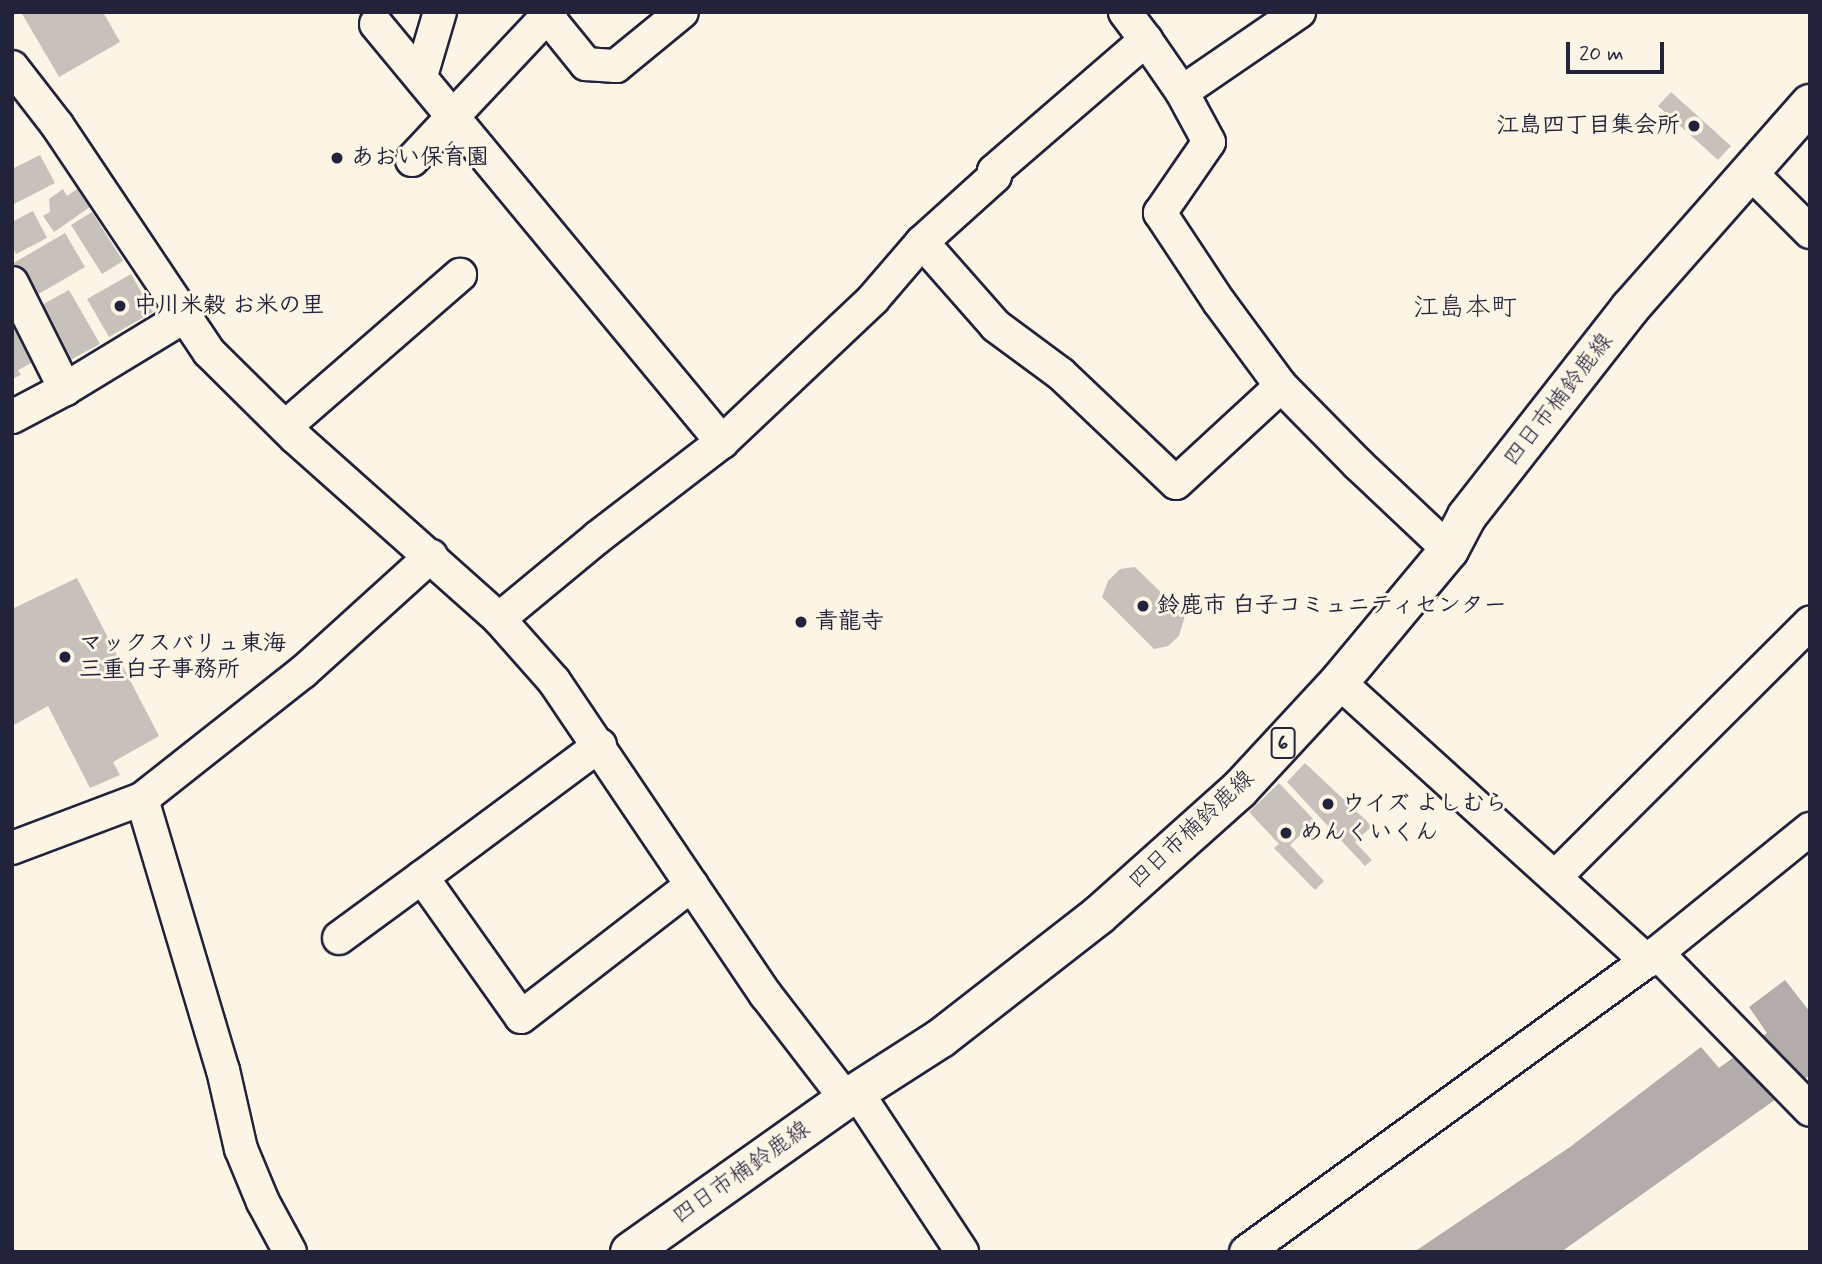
<!DOCTYPE html>
<html>
<head>
<meta charset="utf-8">
<style>
  body { margin:0 }
  #map { position:relative; width:1822px; height:1264px; overflow:hidden; background:#fcf5e5; font-family:Mynerve,"Klee One",sans-serif }
  div>[style] { position:absolute }
  .water>* { inset:0; background:#b2adab }
  .building>* { inset:0; background:#c6c1bb }
  .roads { filter:drop-shadow(2px 0 #22223b) drop-shadow(-2px 0 #22223b) drop-shadow(0 2px #22223b) drop-shadow(0 -2px #22223b) }
  .minor>* { height:32px; margin:-16px; padding:0 16px; transform-origin:16px; border-radius:16px; background:#fcf5e5 }
  .major>* { height:38px; margin:-19px; padding:0 19px; transform-origin:19px; border-radius:19px; background:#fcf5e5 }
  .dots>* { width:19px; height:19px; translate:-50% -50%; box-sizing:border-box; border:4px solid #fcf5e5; border-radius:50% }
  span { translate:-50% -50%; white-space:nowrap; text-align:center; line-height:1.15; -webkit-text-stroke:6px #fcf5e5; paint-order:stroke }
  .shield-label span { padding:2px 5px; background:#fcf5e5; border:2px solid; border-radius:5px; -webkit-text-stroke-width:0 }
  .shield-label { font-size:21px; color:#22223b; font-weight:700 }
  .poi-label { font-size:23px; color:#22223b; font-weight:700 }
  .right { translate:-100% -50%; text-align:right }
  .left { translate:0 -50%; text-align:left }
  .street-label { font-size:23px; color:#22223b }
  .quarter-label { font-size:26px; color:#22223b }
  .frame { position:absolute; inset:0; border:14px solid #22223b; pointer-events:none }
  .scale { position:absolute; left:1566px; top:42px; width:98px; height:32px; box-sizing:border-box; border:4px solid #22223b; border-top:0; padding-left:9px; font-size:21px; line-height:24px; white-space:nowrap; color:#22223b; -webkit-text-stroke:5px #fcf5e5; paint-order:stroke }
</style>
</head>
<body>
<div id="map">
  <div class="water">
    <i style="clip-path:polygon(1785px 980px,1810px 1012px,1810px 1075px,1561px 1252px,1414px 1252px,1570px 1147px,1701px 1047px,1719px 1068px,1767px 1033px,1749px 1007px)"></i>
  </div>
  <div class="building">
    <i style="clip-path:polygon(21px 12px,103px 12px,120px 42px,59px 77px)"></i>
    <i style="clip-path:polygon(1671px 92px,1731px 146px,1718px 160px,1658px 106px)"></i>
    <i style="clip-path:polygon(40px 155px,55px 183px,12px 205px,12px 169px)"></i>
    <i style="clip-path:polygon(63px 189px,67px 196px,77px 189px,90px 207px,54px 232px,43px 216px,50px 212px,49px 199px)"></i>
    <i style="clip-path:polygon(33px 211px,47px 238px,16px 254px,12px 247px,12px 222px)"></i>
    <i style="clip-path:polygon(92px 212px,123px 261px,102px 274px,71px 225px)"></i>
    <i style="clip-path:polygon(65px 233px,85px 267px,30px 299px,12px 264px)"></i>
    <i style="clip-path:polygon(131px 274px,153px 312px,109px 337px,87px 299px)"></i>
    <i style="clip-path:polygon(69px 290px,100px 344px,61px 365px,31px 311px)"></i>
    <i style="clip-path:polygon(12px 318px,35px 361px,18px 370px,21px 375px,12px 379px)"></i>
    <i style="clip-path:polygon(1135px 567px,1185px 616px,1179px 636px,1168px 646px,1154px 649px,1102px 597px,1108px 581px,1120px 569px)"></i>
    <i style="clip-path:polygon(77px 578px,159px 736px,113px 762px,120px 775px,90px 788px,48px 706px,12px 726px,12px 609px)"></i>
    <i style="clip-path:polygon(1305px 763px,1372px 826px,1355px 842px,1372px 860px,1365px 866px,1287px 782px)"></i>
    <i style="clip-path:polygon(1279px 783px,1315px 821px,1290px 845px,1324px 881px,1315px 890px,1274px 848px,1279px 844px,1249px 812px)"></i>
  </div>
  <div class="roads">
    <div class="minor">
      <i style="left:547px;top:16px;width:62px;rotate:50.9deg"></i>
      <i style="left:586px;top:64px;width:30px;rotate:4deg"></i>
      <i style="left:616px;top:66px;width:85px;rotate:-39.3deg"></i>
      <i style="left:376px;top:24px;width:543px;rotate:50.38deg"></i>
      <i style="left:1146px;top:40px;width:63px;rotate:55.3deg"></i>
      <i style="left:1182px;top:92px;width:142px;rotate:-34.4deg"></i>
      <i style="left:12px;top:67px;width:73px;rotate:52.2deg"></i>
      <i style="left:57px;top:125px;width:273px;rotate:56.2deg"></i>
      <i style="left:209px;top:352px;width:121px;rotate:44.7deg"></i>
      <i style="left:295px;top:437px;width:273px;rotate:41.7deg"></i>
      <i style="left:499px;top:619px;width:83px;rotate:48.4deg"></i>
      <i style="left:554px;top:681px;width:379px;rotate:56deg"></i>
      <i style="left:766px;top:995px;width:131px;rotate:52.4deg"></i>
      <i style="left:421px;top:76px;width:67px;rotate:-73.5deg"></i>
      <i style="left:412px;top:160px;width:203px;rotate:-46.8deg"></i>
      <i style="left:1750px;top:172px;width:85px;rotate:45deg"></i>
      <i style="left:922px;top:242px;width:112px;rotate:48.6deg"></i>
      <i style="left:996px;top:326px;width:81px;rotate:36.4deg"></i>
      <i style="left:1061px;top:374px;width:158px;rotate:43.5deg"></i>
      <i style="left:1176px;top:483px;width:143px;rotate:-42.7deg"></i>
      <i style="left:1281px;top:386px;width:104px;rotate:-126.4deg"></i>
      <i style="left:1219px;top:302px;width:107px;rotate:-123.5deg"></i>
      <i style="left:1160px;top:213px;width:86px;rotate:-55.4deg"></i>
      <i style="left:1209px;top:142px;width:57px;rotate:-118.4deg"></i>
      <i style="left:12px;top:283px;width:119px;rotate:63.4deg"></i>
      <i style="left:1281px;top:386px;width:110px;rotate:45.4deg"></i>
      <i style="left:1358px;top:464px;width:125px;rotate:43.4deg"></i>
      <i style="left:12px;top:417px;width:60px;rotate:-27.8deg"></i>
      <i style="left:65px;top:389px;width:140px;rotate:-31.3deg"></i>
      <i style="left:285px;top:427px;width:232px;rotate:-41deg"></i>
      <i style="left:499px;top:619px;width:129px;rotate:-39.6deg"></i>
      <i style="left:598px;top:537px;width:156px;rotate:-37.5deg"></i>
      <i style="left:722px;top:442px;width:208px;rotate:-43.4deg"></i>
      <i style="left:873px;top:299px;width:75px;rotate:-49.3deg"></i>
      <i style="left:922px;top:242px;width:98px;rotate:-42.1deg"></i>
      <i style="left:995px;top:176px;width:5px;rotate:-101deg"></i>
      <i style="left:994px;top:171px;width:201px;rotate:-40.8deg"></i>
      <i style="left:1146px;top:40px;width:35px;rotate:-127deg"></i>
      <i style="left:1339px;top:682px;width:416px;rotate:42.2deg"></i>
      <i style="left:600px;top:745px;width:222px;rotate:143.4deg"></i>
      <i style="left:422px;top:877px;width:171px;rotate:54.7deg"></i>
      <i style="left:521px;top:1017px;width:216px;rotate:-37.7deg"></i>
      <i style="left:142px;top:799px;width:283px;rotate:73.4deg"></i>
      <i style="left:223px;top:1070px;width:81px;rotate:77.2deg"></i>
      <i style="left:241px;top:1149px;width:57px;rotate:67.5deg"></i>
      <i style="left:263px;top:1202px;width:57px;rotate:61.6deg"></i>
      <i style="left:12px;top:848px;width:139px;rotate:-20.7deg"></i>
      <i style="left:142px;top:799px;width:205px;rotate:-38.3deg"></i>
      <i style="left:303px;top:672px;width:173px;rotate:-42.2deg"></i>
      <i style="left:1556px;top:876px;width:359px;rotate:-44.9deg"></i>
      <i style="left:339px;top:938px;width:103px;rotate:-36.3deg"></i>
      <i style="left:1657px;top:953px;width:219px;rotate:45.7deg"></i>
      <i style="left:858px;top:1094px;width:189px;rotate:56.6deg"></i>
      <i style="left:1246px;top:1252px;width:495px;rotate:-36deg"></i>
      <i style="left:1647px;top:961px;width:210px;rotate:-39deg"></i>
    </div>
    <div class="major">
      <i style="left:630px;top:1252px;width:265px;rotate:-35.3deg"></i>
      <i style="left:846px;top:1099px;width:113px;rotate:-32.7deg"></i>
      <i style="left:941px;top:1038px;width:200px;rotate:-37.9deg"></i>
      <i style="left:1099px;top:915px;width:188px;rotate:-41.8deg"></i>
      <i style="left:1239px;top:790px;width:147px;rotate:-47.2deg"></i>
      <i style="left:1339px;top:682px;width:172px;rotate:-50.2deg"></i>
      <i style="left:1449px;top:550px;width:38px;rotate:-62deg"></i>
      <i style="left:1467px;top:516px;width:264px;rotate:-51.9deg"></i>
      <i style="left:1630px;top:308px;width:272px;rotate:-48.6deg"></i>
    </div>
  </div>
  <div class="dots">
    <i style="left:1694px;top:126px;background:#22223b"></i>
    <i style="left:337px;top:158px;background:#22223b"></i>
    <i style="left:120px;top:306px;background:#22223b"></i>
    <i style="left:1143px;top:606px;background:#22223b"></i>
    <i style="left:801px;top:622px;background:#22223b"></i>
    <i style="left:65px;top:657px;background:#22223b"></i>
    <i style="left:1328px;top:804px;background:#22223b"></i>
    <i style="left:1286px;top:833px;background:#22223b"></i>
  </div>
  <div class="shield-label">
    <span style="left:1283px;top:743px">6</span>
  </div>
  <div class="poi-label">
    <span class="right" style="left:1680px;top:126px">江島四丁目集会所</span>
    <span class="left" style="left:351px;top:158px">あおい保育園</span>
    <span class="left" style="left:134px;top:306px">中川米穀 お米の里</span>
    <span class="left" style="left:1157px;top:606px">鈴鹿市 白子コミュニティセンター</span>
    <span class="left" style="left:815px;top:622px">青龍寺</span>
    <span class="left" style="left:79px;top:657px">マックスバリュ東海<br>三重白子事務所</span>
    <span class="left" style="left:1342px;top:804px">ウイズ よしむら</span>
    <span class="left" style="left:1300px;top:833px">めんくいくん</span>
  </div>
  <div class="street-label">
    <span style="left:1559px;top:400px;rotate:-52deg">四日市楠鈴鹿線</span>
    <span style="left:1192px;top:830px;rotate:-43deg">四日市楠鈴鹿線</span>
    <span style="left:742px;top:1173px;rotate:-35deg">四日市楠鈴鹿線</span>
  </div>
  <div class="quarter-label">
    <span style="left:1465px;top:309px">江島本町</span>
  </div>
  <div class="frame"></div>
  <div class="scale">20 m</div>
</div>
</body>
</html>
